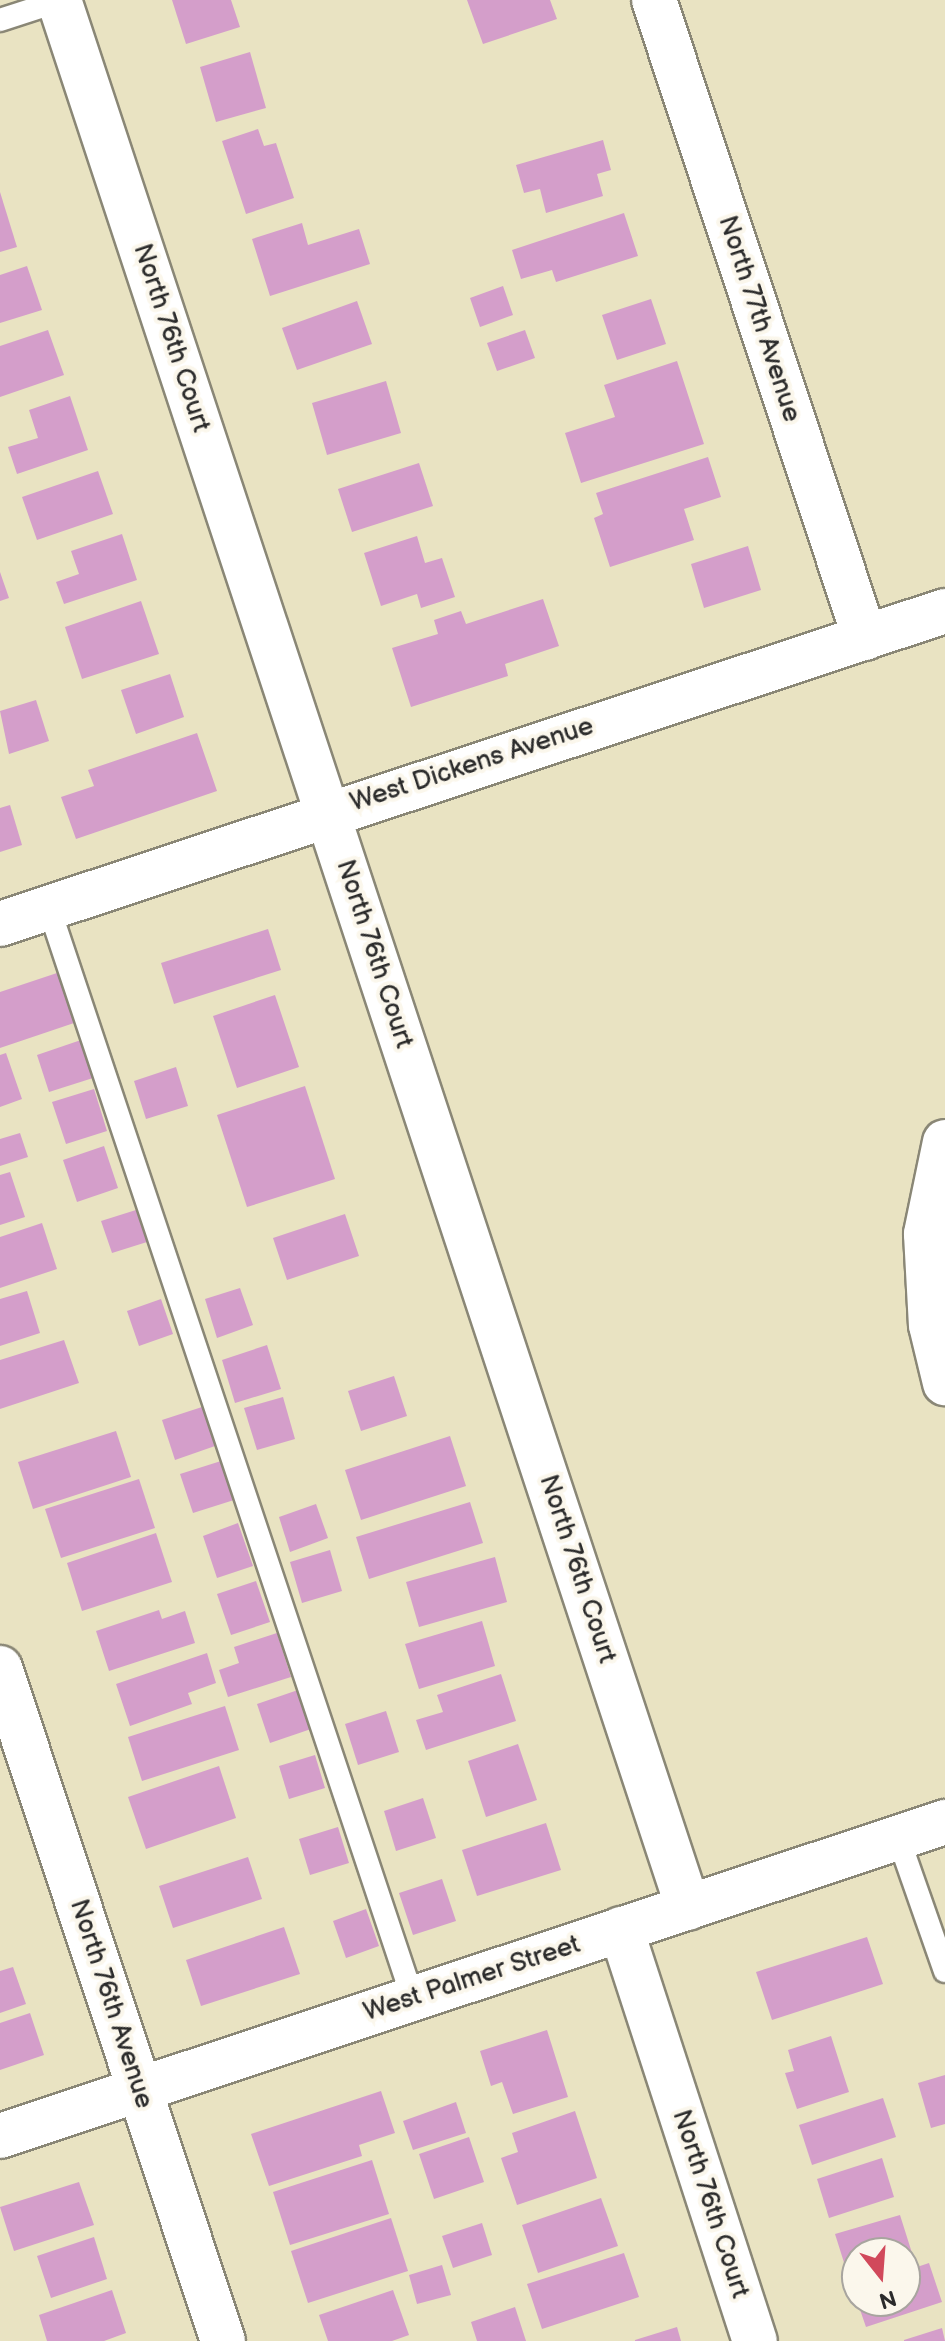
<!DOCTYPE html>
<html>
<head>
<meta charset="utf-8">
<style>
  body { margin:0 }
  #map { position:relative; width:945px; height:2341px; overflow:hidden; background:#e9e3c2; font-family:"Balsamiq Sans",sans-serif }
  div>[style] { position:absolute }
  .building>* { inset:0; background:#d49eca }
  .roads { filter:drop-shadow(2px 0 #8a8776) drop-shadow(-2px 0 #8a8776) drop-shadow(0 2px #8a8776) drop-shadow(0 -2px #8a8776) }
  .service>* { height:22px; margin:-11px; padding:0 11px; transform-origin:11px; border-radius:11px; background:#fff }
  .minor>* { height:44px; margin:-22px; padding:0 22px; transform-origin:22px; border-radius:22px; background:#fff }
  span { translate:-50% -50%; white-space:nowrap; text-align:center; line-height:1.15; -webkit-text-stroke:8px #fbf7ec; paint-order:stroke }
  .street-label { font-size:26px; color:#2b2b2b }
  .north { position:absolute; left:841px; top:2237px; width:80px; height:80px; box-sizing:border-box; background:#fbf7ec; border:2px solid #a8a59f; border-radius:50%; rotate:163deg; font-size:22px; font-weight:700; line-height:32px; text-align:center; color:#2b2b2b }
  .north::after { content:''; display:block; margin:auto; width:28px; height:36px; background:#d1495b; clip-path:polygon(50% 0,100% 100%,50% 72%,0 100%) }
</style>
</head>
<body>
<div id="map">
  <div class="building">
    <i style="clip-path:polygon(172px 0,231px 0,240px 27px,186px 44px)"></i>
    <i style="clip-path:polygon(467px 0,550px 0,557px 19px,483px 44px)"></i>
    <i style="clip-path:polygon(250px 52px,266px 108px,216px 122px,200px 67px)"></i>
    <i style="clip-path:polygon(258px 129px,264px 146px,276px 143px,294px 198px,246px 214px,222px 141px)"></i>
    <i style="clip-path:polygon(603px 140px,611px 170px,597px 174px,603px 196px,546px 213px,540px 189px,524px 193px,516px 165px)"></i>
    <i style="clip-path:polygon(0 192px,17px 247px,0 252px)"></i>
    <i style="clip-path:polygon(624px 213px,638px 256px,556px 282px,552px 270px,521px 279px,512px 250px)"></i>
    <i style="clip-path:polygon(302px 223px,308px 245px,359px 229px,370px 264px,270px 296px,252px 239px)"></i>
    <i style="clip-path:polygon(27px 266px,42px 310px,0 323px,0 275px)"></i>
    <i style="clip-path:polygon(503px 286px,513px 315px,480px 327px,470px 298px)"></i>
    <i style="clip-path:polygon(651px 299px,666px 344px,617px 360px,602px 315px)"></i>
    <i style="clip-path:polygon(357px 301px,372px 344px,297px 370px,282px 328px)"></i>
    <i style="clip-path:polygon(48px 330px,64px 375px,0 397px,0 346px)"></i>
    <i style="clip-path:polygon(525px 330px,535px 358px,497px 371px,487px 343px)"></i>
    <i style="clip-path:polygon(677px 361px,704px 444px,581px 483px,565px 433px,615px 417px,604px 385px)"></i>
    <i style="clip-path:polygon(386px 381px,401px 433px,327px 455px,312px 403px)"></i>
    <i style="clip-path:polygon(70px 396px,88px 450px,17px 474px,8px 447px,38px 438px,29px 410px)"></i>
    <i style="clip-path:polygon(708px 457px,721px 497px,684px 509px,694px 540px,610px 567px,594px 518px,603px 514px,596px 493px)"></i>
    <i style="clip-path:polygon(419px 463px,433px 506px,352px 532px,338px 489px)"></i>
    <i style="clip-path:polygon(98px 471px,113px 514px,37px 540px,22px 497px)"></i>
    <i style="clip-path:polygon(122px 534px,137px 580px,64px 604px,56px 582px,79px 574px,71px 551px)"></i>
    <i style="clip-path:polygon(417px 536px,425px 563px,442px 558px,455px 597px,421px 608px,417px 594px,381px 606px,364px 553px)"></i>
    <i style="clip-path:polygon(748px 546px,761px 590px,704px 608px,691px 564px)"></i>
    <i style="clip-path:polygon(0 572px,9px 598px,0 601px)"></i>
    <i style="clip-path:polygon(543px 599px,559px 646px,505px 664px,508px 676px,411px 707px,392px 648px,438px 634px,434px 620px,461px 611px,466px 624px)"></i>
    <i style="clip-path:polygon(141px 601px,159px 654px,82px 679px,65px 627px)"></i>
    <i style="clip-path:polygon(170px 674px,184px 717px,136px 734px,121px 690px)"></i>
    <i style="clip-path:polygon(36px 700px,49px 741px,9px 754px,0 711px)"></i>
    <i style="clip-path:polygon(197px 733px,217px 791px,76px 839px,61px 797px,94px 786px,88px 770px)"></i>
    <i style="clip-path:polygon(10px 805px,22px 845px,0 852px,0 808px)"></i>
    <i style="clip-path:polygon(268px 929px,281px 970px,174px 1004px,161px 963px)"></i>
    <i style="clip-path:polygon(60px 972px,77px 1022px,0 1048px,0 992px)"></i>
    <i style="clip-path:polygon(275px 995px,299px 1067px,237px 1088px,213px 1016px)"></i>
    <i style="clip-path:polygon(81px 1040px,93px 1078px,49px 1092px,37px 1055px)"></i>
    <i style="clip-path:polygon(6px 1053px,22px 1099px,0 1107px,0 1055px)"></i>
    <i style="clip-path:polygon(176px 1067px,188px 1106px,146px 1119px,134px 1081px)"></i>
    <i style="clip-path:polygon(305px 1086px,335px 1179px,247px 1207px,217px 1115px)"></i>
    <i style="clip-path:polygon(94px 1089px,107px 1131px,66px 1144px,52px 1102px)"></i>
    <i style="clip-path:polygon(20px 1133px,28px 1157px,0 1166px,0 1139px)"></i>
    <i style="clip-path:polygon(104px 1146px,118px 1188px,77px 1202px,63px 1160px)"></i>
    <i style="clip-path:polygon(10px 1172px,25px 1217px,0 1225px,0 1175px)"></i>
    <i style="clip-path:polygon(136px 1210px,147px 1242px,112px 1253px,101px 1221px)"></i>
    <i style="clip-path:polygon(345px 1214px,359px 1256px,287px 1280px,273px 1238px)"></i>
    <i style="clip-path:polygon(42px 1223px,57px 1269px,0 1288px,0 1237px)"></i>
    <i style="clip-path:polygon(240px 1288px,253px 1325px,217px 1338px,205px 1299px)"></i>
    <i style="clip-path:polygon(27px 1291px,40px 1333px,0 1346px,0 1299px)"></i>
    <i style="clip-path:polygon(161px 1299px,173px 1334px,139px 1346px,127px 1311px)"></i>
    <i style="clip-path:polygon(64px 1340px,79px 1383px,0 1409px,0 1360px)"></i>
    <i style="clip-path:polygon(267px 1345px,281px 1389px,235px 1403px,222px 1360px)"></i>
    <i style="clip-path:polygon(394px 1376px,407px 1416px,361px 1431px,348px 1391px)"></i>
    <i style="clip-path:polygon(283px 1397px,295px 1439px,257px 1450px,244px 1408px)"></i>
    <i style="clip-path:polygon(202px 1407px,215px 1446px,175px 1460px,162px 1420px)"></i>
    <i style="clip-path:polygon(116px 1431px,131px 1477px,33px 1509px,18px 1462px)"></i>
    <i style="clip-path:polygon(450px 1436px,466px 1486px,361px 1520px,345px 1470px)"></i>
    <i style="clip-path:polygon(221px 1461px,234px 1500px,193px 1513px,180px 1474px)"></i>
    <i style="clip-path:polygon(139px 1479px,155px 1528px,61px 1558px,45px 1509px)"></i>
    <i style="clip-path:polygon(470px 1502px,483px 1543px,369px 1579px,356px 1537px)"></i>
    <i style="clip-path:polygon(316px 1504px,328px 1538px,290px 1552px,279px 1517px)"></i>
    <i style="clip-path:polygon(238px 1523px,253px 1566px,217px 1578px,203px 1536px)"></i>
    <i style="clip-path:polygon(156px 1533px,172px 1582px,82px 1611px,67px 1563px)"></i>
    <i style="clip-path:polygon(330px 1550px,342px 1591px,302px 1603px,290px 1562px)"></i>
    <i style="clip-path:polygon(495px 1557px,507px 1602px,419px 1627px,406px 1582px)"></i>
    <i style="clip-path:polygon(256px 1581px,270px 1622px,231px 1635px,217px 1594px)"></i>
    <i style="clip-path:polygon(159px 1610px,162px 1619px,185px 1611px,195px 1643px,109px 1671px,96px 1631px)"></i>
    <i style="clip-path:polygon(482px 1621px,495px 1666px,419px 1689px,405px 1644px)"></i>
    <i style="clip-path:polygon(277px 1633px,291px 1677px,228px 1697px,219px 1670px,239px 1663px,234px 1647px)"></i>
    <i style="clip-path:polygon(207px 1653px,216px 1683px,188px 1693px,192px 1704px,130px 1726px,116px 1684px)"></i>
    <i style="clip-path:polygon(501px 1674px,516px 1721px,426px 1750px,416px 1720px,443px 1712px,437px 1695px)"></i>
    <i style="clip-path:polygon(298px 1690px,311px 1729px,270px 1743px,257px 1704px)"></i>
    <i style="clip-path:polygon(225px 1706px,239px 1750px,142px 1781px,128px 1737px)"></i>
    <i style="clip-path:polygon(386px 1711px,399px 1752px,358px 1765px,345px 1724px)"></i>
    <i style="clip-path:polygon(518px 1744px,537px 1800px,486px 1817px,468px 1761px)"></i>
    <i style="clip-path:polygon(315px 1755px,325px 1788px,289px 1799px,279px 1766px)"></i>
    <i style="clip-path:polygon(219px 1766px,236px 1818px,146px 1849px,128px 1797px)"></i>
    <i style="clip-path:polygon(423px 1798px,436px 1838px,396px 1851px,384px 1811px)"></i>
    <i style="clip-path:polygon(546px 1823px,561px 1870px,477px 1896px,462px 1850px)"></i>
    <i style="clip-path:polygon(338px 1827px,349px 1863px,310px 1875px,299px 1839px)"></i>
    <i style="clip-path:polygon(248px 1857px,262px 1899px,173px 1928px,159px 1886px)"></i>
    <i style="clip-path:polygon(442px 1879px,456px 1921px,413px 1935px,399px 1893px)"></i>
    <i style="clip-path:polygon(366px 1909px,379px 1946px,346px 1958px,333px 1921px)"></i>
    <i style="clip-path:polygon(284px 1927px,300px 1974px,201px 2006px,186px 1960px)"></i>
    <i style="clip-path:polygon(867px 1937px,883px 1984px,772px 2020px,756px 1972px)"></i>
    <i style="clip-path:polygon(13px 1967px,26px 2004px,0 2013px,0 1971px)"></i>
    <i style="clip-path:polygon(30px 2013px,44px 2055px,0 2070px,0 2023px)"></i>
    <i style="clip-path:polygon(547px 2030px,568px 2097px,513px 2114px,502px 2082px,491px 2086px,480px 2051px)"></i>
    <i style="clip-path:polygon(831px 2036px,849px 2092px,797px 2109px,785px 2073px,794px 2071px,788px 2050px)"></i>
    <i style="clip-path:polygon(945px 2075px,945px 2124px,931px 2128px,918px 2083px)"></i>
    <i style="clip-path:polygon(381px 2091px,395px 2133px,359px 2145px,362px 2156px,269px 2186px,251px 2134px)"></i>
    <i style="clip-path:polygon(883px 2098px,896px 2137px,812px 2165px,799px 2125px)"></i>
    <i style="clip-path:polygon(456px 2102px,466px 2133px,413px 2150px,403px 2121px)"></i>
    <i style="clip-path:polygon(575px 2111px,597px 2178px,517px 2205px,501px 2158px,518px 2152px,512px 2133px)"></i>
    <i style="clip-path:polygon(469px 2137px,484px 2182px,434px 2199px,419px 2154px)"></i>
    <i style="clip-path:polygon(882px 2158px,894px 2197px,829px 2218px,817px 2179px)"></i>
    <i style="clip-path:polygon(372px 2160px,389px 2214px,290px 2245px,273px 2192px)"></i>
    <i style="clip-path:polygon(79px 2182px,94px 2225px,14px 2251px,0 2207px)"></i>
    <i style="clip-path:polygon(601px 2198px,618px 2246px,538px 2273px,522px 2225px)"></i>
    <i style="clip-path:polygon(900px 2215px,912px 2253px,857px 2253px,857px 2269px,847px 2272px,835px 2234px)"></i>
    <i style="clip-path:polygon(391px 2218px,408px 2271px,308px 2303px,291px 2251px)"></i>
    <i style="clip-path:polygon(482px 2223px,492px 2255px,453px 2268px,442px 2236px)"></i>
    <i style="clip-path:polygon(94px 2237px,107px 2279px,51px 2298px,37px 2256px)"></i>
    <i style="clip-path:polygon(624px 2253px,639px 2297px,542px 2329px,527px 2284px)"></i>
    <i style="clip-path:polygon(929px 2263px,942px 2302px,866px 2327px,857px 2301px,905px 2301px,905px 2271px)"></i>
    <i style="clip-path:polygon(442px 2265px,451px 2295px,417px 2304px,409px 2275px)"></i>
    <i style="clip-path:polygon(112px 2290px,126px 2333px,104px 2341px,47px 2341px,39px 2315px)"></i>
    <i style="clip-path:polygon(393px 2290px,409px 2335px,392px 2341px,328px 2341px,319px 2315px)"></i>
    <i style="clip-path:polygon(515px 2307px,526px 2341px,477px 2341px,471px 2322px)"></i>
    <i style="clip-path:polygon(677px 2327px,681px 2341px,635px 2341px,635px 2340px)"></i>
    <i style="clip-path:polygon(942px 2328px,945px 2341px,904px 2341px,904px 2340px)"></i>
  </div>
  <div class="roads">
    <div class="service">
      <i style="left:0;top:20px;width:65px;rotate:-17.9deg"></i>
      <i style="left:49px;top:908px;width:1150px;rotate:71.55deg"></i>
      <i style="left:898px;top:1837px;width:142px;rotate:70.7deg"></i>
    </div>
    <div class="minor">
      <i style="left:59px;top:0;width:2009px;rotate:71.75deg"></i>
      <i style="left:654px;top:0;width:672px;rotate:71.7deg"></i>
      <i style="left:0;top:924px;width:995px;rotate:-18.33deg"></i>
      <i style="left:945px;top:1142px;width:94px;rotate:101.7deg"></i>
      <i style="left:926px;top:1234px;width:91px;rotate:86.9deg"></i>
      <i style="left:931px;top:1325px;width:60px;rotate:76.4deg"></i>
      <i style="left:0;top:1668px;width:709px;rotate:71.67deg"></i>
      <i style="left:621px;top:1929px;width:433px;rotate:72deg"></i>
      <i style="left:0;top:2136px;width:996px;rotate:-18.38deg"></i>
    </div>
  </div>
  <div class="street-label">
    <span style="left:759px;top:319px;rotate:72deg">North 77th Avenue</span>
    <span style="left:171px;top:338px;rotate:72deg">North 76th Court</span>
    <span style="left:472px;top:765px;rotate:-18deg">West Dickens Avenue</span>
    <span style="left:374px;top:954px;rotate:72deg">North 76th Court</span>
    <span style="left:577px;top:1569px;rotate:72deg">North 76th Court</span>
    <span style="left:472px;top:1979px;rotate:-18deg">West Palmer Street</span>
    <span style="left:111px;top:2004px;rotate:72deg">North 76th Avenue</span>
    <span style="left:710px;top:2204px;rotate:72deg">North 76th Court</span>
  </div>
  <div class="north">N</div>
</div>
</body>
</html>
